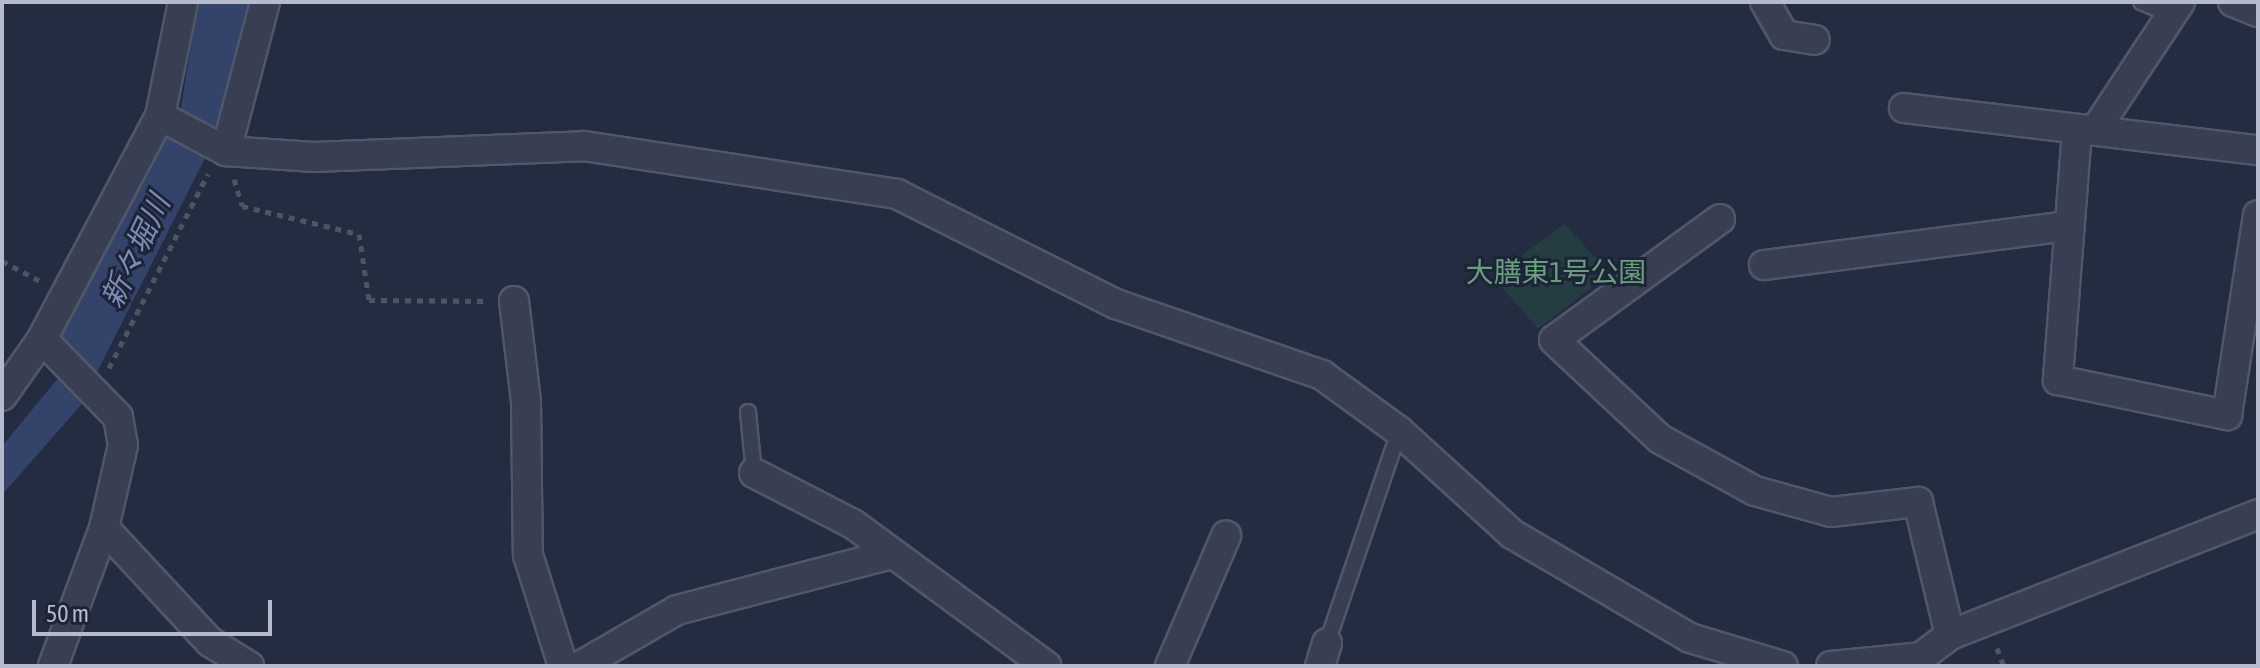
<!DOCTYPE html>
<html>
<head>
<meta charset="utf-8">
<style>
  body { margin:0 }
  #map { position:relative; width:2260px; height:668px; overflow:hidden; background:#242c42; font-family:"Asap Condensed","Noto Sans JP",sans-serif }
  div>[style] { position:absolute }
  .green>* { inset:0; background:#263c43 }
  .water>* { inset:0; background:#344369 }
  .path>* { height:5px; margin-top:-2.5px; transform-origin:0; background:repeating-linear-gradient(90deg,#445960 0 6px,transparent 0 12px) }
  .roads { filter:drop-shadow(2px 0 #505769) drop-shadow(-2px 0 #505769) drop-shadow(0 2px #505769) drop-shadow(0 -2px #505769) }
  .lane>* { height:14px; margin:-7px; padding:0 7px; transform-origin:7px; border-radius:7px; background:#383f52 }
  .street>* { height:28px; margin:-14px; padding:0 14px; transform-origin:14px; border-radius:14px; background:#383f52 }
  span { translate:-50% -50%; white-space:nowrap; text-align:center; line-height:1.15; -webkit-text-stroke:6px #1d2437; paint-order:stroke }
  .park-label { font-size:28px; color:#6a9f7e }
  .water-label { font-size:30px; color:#7b8cb6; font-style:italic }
  .frame { position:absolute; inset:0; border:4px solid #b5bbcc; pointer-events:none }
  .scale { position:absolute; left:32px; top:600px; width:240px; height:36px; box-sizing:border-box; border:4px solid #b5bbcc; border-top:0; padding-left:10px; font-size:24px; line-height:28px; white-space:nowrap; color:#b5bbcc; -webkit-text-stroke:6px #1d2437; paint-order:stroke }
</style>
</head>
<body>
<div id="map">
  <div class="green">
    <i style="clip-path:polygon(1564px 224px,1610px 273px,1538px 329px,1493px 277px)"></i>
  </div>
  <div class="water">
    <i style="clip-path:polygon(198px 2px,250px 2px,240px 61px,203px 162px,80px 406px,2px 495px,2px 446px,59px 377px,62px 334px,180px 114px)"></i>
  </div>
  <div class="path">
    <i style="left:234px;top:179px;width:28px;rotate:73deg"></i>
    <i style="left:242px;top:206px;width:120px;rotate:13.5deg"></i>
    <i style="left:359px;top:234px;width:67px;rotate:81.4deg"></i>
    <i style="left:369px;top:300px;width:118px;rotate:0.5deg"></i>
    <i style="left:2px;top:261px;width:43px;rotate:27.8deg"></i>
    <i style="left:109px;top:368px;width:218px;rotate:-63deg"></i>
    <i style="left:1997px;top:648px;width:19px;rotate:69deg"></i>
  </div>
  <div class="roads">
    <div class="lane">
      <i style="left:2141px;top:2px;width:33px;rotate:23deg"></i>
      <i style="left:748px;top:412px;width:61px;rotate:84.4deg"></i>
      <i style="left:1327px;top:643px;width:224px;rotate:-71.2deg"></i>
    </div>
    <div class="street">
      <i style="left:1765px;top:2px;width:38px;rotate:60deg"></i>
      <i style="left:1784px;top:35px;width:31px;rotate:9deg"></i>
      <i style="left:2233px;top:2px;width:27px;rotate:22deg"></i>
      <i style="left:1904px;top:108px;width:356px;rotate:6.8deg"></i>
      <i style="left:160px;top:116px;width:75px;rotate:27.9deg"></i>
      <i style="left:226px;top:151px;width:88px;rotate:3.9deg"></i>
      <i style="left:314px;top:157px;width:270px;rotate:-2.3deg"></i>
      <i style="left:584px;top:146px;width:317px;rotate:8.7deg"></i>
      <i style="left:897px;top:194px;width:245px;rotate:26.7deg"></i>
      <i style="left:1116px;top:304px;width:218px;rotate:19deg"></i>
      <i style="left:1322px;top:375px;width:95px;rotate:36deg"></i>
      <i style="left:1399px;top:431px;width:153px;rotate:42.3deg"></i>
      <i style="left:1512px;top:534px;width:206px;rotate:30.3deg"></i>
      <i style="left:1690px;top:638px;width:97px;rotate:16.8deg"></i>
      <i style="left:2096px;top:129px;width:152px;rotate:-56.5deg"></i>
      <i style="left:2077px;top:131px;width:250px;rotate:94.4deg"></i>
      <i style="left:2058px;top:380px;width:173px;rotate:11.7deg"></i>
      <i style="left:2227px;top:415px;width:202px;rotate:-81.2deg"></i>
      <i style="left:226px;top:151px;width:154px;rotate:-75.3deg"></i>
      <i style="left:1720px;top:219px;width:205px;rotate:143.9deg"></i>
      <i style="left:1554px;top:340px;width:145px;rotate:43deg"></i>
      <i style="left:1660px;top:439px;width:108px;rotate:28.7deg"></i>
      <i style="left:1755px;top:491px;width:79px;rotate:15.4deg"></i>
      <i style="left:1831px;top:512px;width:88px;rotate:-6.6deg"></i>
      <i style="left:1918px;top:502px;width:137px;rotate:76.5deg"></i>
      <i style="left:1764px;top:265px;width:305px;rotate:-7.3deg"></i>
      <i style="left:514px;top:301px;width:102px;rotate:83.2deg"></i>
      <i style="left:526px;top:402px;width:153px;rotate:89.3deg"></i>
      <i style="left:528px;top:555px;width:116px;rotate:72.5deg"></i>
      <i style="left:42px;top:339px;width:109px;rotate:45.7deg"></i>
      <i style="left:118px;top:417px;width:28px;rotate:80deg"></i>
      <i style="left:123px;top:445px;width:85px;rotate:102.9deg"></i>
      <i style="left:104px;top:528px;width:147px;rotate:110.3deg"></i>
      <i style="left:2px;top:396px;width:70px;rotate:-54.9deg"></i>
      <i style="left:42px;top:339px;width:252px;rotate:-62.1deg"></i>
      <i style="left:160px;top:116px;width:116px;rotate:-78.6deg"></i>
      <i style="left:754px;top:473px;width:111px;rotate:27.3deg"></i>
      <i style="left:853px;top:524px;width:240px;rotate:36.3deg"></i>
      <i style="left:104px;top:528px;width:156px;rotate:47.1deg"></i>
      <i style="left:210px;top:642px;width:46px;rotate:31.6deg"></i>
      <i style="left:580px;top:666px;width:112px;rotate:-30deg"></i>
      <i style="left:677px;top:610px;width:222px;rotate:-14.6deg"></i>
      <i style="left:1170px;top:666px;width:142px;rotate:-66.7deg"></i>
      <i style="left:1320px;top:666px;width:24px;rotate:-73deg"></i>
      <i style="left:1831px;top:666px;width:90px;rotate:-5.7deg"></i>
      <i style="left:1921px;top:657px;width:36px;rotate:-37deg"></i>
      <i style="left:1950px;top:635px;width:331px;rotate:-21.4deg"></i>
    </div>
  </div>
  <div class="park-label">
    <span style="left:1556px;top:272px">大膳東1号公園</span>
  </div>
  <div class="water-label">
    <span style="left:135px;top:251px;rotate:-65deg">新々堀川</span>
  </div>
  <div class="frame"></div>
  <div class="scale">50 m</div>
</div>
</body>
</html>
